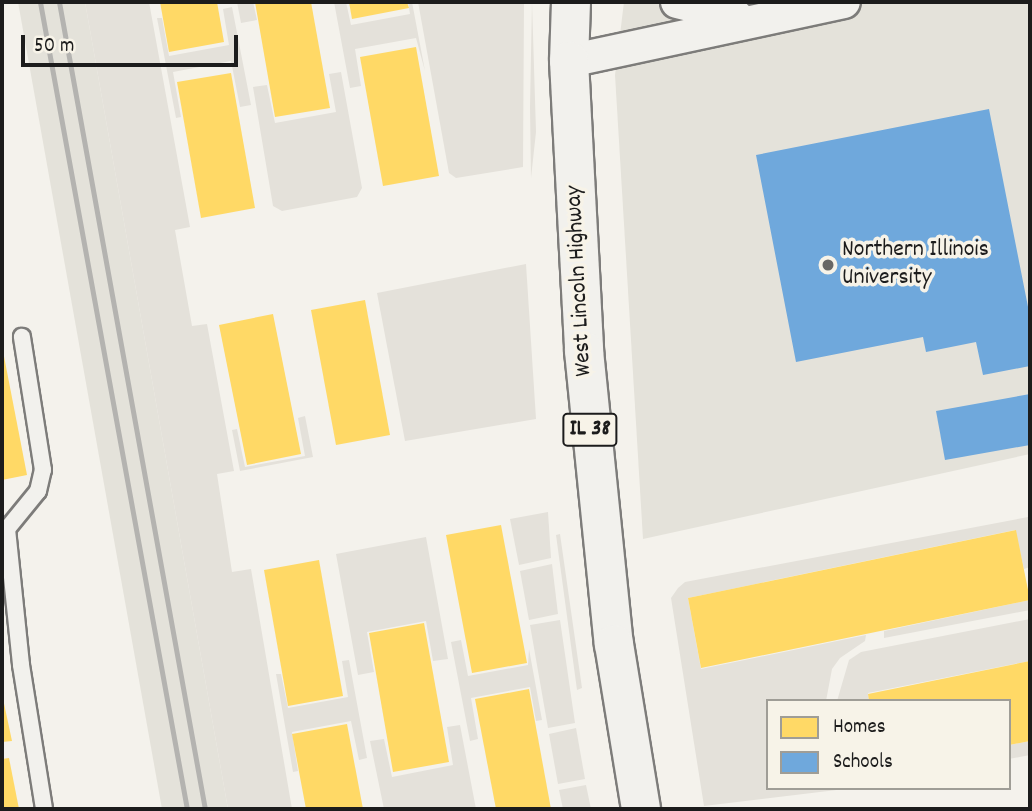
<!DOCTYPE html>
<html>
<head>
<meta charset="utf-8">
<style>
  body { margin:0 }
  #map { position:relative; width:1032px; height:811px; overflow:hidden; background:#f4f2ec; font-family:Dekko,sans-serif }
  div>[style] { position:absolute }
  .built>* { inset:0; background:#e4e2da }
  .green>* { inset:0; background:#e4e1da }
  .homes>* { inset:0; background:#ffd966 }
  .schools>* { inset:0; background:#6fa8dc }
  .roads { filter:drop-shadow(2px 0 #7d7c7a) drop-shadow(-2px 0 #7d7c7a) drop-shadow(0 2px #7d7c7a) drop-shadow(0 -2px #7d7c7a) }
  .service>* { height:16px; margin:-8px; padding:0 8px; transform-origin:8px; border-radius:8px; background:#f2f1ed }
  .minor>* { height:32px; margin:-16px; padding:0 16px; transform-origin:16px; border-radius:16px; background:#f2f1ed }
  .primary>* { height:38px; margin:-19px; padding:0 19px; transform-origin:19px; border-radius:19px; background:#f2f1ed }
  .rail>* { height:5px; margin:-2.5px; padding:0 2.5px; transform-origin:2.5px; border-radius:2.5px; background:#b4b3b0 }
  .dots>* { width:19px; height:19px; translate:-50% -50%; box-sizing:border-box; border:4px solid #f7f3e8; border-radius:50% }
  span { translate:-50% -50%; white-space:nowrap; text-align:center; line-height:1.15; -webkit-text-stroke:7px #f7f3e8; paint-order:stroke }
  .shield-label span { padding:2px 5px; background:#f7f3e8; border:2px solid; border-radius:5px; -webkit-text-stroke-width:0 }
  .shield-label { font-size:23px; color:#1c1c1c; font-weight:700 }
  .poi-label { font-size:24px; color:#1c1c1c }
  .left { translate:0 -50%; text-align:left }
  .street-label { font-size:24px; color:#1c1c1c }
  .frame { position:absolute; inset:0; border:4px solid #1c1c1c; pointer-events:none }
  .legend { position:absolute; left:766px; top:699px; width:245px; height:91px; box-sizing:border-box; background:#f7f3e8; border:2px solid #9f9d96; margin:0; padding:9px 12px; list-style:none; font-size:21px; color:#1c1c1c }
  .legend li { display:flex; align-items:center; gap:14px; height:35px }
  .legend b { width:35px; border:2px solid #9f9d96 }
  .scale { position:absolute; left:21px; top:35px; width:217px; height:32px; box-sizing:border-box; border:4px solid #1c1c1c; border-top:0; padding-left:9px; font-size:21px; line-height:24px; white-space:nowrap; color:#1c1c1c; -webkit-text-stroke:5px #f7f3e8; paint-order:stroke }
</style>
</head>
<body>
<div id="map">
  <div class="built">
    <i style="clip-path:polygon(18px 2px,85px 2px,228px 809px,162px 809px)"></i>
    <i style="clip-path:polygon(624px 2px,1030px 2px,1030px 454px,643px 539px,615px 75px)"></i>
  </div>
  <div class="green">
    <i style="clip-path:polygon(85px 2px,149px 2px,190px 227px,175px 230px,192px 326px,207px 324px,234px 471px,217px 474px,232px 572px,251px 569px,292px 809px,228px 809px)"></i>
    <i style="clip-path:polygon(237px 2px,253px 2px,257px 20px,241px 23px)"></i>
    <i style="clip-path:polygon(334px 2px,346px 2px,351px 25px,410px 14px,408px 2px,412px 2px,425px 71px,416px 38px,355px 49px,361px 86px,350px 88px)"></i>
    <i style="clip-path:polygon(418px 2px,524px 2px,523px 167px,456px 178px,449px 173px)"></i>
    <i style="clip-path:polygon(532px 2px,536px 132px,531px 178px,530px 107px)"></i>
    <i style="clip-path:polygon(232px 7px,251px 105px,240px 107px,231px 61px,173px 72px,181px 117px,176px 118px,157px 18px,162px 18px,169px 56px,229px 45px,223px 9px)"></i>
    <i style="clip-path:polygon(341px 72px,362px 188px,357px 197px,282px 211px,273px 206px,253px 87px,267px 85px,275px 123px,336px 112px,329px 74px)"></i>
    <i style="clip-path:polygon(526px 264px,536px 419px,405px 441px,377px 293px)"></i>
    <i style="clip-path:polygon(305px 416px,313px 457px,240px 471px,232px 430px,237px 429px,245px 467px,305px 456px,298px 418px)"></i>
    <i style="clip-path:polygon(548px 512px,551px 558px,519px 565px,510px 519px)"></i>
    <i style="clip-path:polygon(1028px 517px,1030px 567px,1024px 569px,1015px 530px,688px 598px,701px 669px,866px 635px,865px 641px,840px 658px,832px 669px,826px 701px,768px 701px,768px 788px,853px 788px,704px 806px,671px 598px,678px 588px,685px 582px)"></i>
    <i style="clip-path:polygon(560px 534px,582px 688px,577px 690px,556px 535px)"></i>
    <i style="clip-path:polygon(426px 537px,448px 659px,433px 661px,426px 621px,367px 632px,374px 672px,358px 675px,336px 554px)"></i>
    <i style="clip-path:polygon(552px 564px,558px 614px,529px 620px,520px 571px)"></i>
    <i style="clip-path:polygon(1030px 600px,1030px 610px,884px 638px,884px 631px)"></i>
    <i style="clip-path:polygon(1030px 619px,1030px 661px,868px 693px,869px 701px,837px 701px,849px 660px,861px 652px)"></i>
    <i style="clip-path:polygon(560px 620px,575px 723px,548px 728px,530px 625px)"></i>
    <i style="clip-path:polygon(461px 640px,468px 676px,528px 665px,529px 649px,542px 720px,536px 721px,530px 687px,471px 698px,478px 739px,470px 741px,451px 642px)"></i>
    <i style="clip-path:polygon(349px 660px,367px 758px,359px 760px,351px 721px,292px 732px,298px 771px,293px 772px,276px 674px,281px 674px,288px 708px,348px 697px,342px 661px)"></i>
    <i style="clip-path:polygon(460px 725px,476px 809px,384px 809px,370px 741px,384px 739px,392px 777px,453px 765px,447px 727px)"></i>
    <i style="clip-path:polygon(576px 728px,585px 779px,558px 784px,549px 734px)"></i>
    <i style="clip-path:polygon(1030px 741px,1030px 755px,1009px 759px,1009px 745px)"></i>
    <i style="clip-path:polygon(586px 785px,591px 809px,563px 809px,559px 790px)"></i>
  </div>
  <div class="homes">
    <i style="clip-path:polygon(160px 2px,217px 2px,224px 42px,169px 52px)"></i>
    <i style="clip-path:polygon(255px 2px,311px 2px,330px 108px,275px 117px)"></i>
    <i style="clip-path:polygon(349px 2px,407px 2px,409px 8px,352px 19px)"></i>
    <i style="clip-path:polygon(416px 47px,439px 176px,383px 186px,360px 57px)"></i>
    <i style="clip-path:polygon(231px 73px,255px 208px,201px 218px,177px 82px)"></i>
    <i style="clip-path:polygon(365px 300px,390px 435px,336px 445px,311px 310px)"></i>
    <i style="clip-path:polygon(273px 314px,301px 454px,247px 465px,219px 325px)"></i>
    <i style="clip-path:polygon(2px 346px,27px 475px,2px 480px)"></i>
    <i style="clip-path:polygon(501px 525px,527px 663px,472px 673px,446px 535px)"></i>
    <i style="clip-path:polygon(1016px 530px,1030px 600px,701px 668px,688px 598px)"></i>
    <i style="clip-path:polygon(319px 560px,343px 696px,288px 706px,264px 570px)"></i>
    <i style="clip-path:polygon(424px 623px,449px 762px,393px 772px,369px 633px)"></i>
    <i style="clip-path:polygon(1030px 661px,1030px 741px,1009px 745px,1009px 701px,869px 701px,868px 694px)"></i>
    <i style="clip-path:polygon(529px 689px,551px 809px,496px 809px,475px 699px)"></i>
    <i style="clip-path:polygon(2px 694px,12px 741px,2px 742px)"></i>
    <i style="clip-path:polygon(347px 724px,363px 809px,306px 809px,292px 734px)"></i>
    <i style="clip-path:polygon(9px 758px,19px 809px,2px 809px,2px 759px)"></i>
  </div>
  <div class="schools">
    <i style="clip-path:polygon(989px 109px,1030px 317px,1030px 366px,983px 375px,976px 342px,926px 352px,923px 337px,796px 362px,756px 155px)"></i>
    <i style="clip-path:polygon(1030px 394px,1030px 445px,945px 460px,936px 411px)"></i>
  </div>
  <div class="roads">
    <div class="service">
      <i style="left:2px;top:528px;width:5px;rotate:11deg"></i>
      <i style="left:7px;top:529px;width:137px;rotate:84.1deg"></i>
      <i style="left:21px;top:665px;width:146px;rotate:80.9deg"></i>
      <i style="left:7px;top:529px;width:49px;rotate:-50.8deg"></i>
      <i style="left:38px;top:491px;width:22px;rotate:-77deg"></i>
      <i style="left:43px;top:470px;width:135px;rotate:-99deg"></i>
    </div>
    <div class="minor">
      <i style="left:677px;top:2px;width:62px;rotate:14deg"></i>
      <i style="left:569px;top:61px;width:281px;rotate:-12.1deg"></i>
    </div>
    <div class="primary">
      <i style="left:571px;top:2px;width:59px;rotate:91.9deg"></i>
      <i style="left:569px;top:61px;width:290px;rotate:87deg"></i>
      <i style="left:584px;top:351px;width:295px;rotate:84.2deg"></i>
      <i style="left:614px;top:644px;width:167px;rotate:80.7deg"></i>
    </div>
  </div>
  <div class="rail">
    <i style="left:40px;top:2px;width:820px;rotate:79.68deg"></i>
    <i style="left:59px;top:2px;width:820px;rotate:79.75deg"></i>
  </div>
  <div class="dots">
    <i style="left:828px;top:265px;background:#686765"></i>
  </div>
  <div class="shield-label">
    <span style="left:590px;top:430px">IL 38</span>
  </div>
  <div class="poi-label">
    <span class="left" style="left:842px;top:265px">Northern Illinois<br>University</span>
  </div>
  <div class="street-label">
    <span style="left:580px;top:281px;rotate:-93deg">West Lincoln Highway</span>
  </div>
  <div class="frame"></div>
  <ul class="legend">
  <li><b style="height:19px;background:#ffd966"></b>Homes</li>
  <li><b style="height:19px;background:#6fa8dc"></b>Schools</li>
  </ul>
  <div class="scale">50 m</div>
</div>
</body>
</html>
